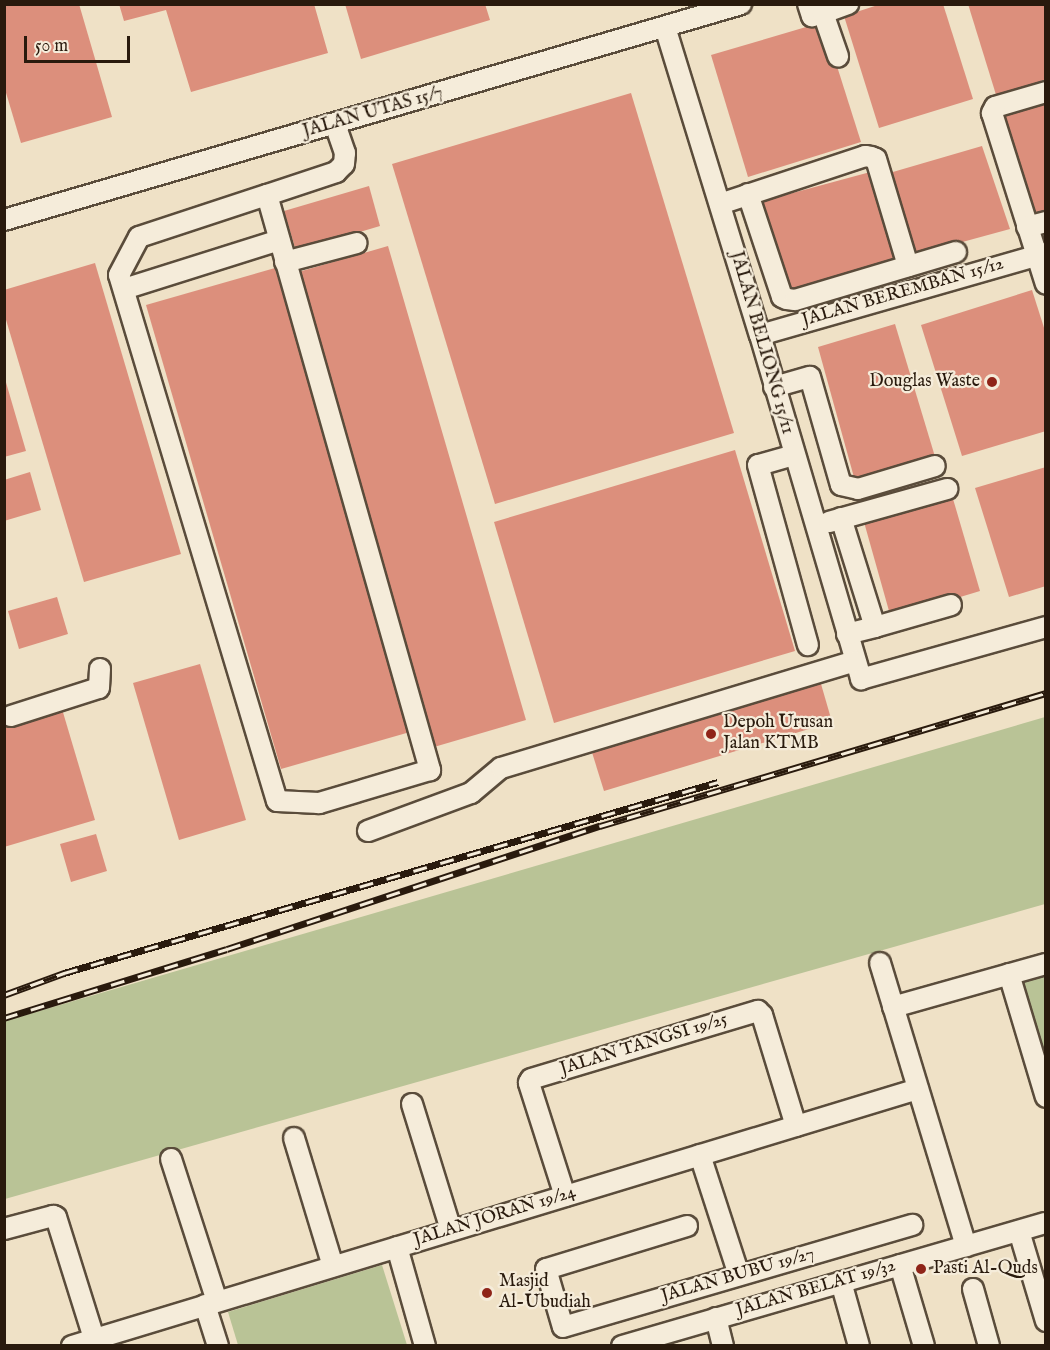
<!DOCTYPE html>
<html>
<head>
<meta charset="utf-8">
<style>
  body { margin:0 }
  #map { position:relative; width:1050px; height:1350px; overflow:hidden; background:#efe1c6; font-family:"IM FELL English",serif }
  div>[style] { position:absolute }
  .green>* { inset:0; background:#b9c396 }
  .building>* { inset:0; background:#dc8f7c }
  .roads { filter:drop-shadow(2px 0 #5a4c3b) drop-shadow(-2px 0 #5a4c3b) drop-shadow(0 2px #5a4c3b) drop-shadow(0 -2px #5a4c3b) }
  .minor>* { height:20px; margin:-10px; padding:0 10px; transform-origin:10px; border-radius:10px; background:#f5ecda }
  .rail>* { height:7px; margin-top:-3.5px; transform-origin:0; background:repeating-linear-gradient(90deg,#f5ecda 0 14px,#291a0d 0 28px); box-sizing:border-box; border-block:2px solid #291a0d }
  .dots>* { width:16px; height:16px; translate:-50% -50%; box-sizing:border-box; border:3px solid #f5ecda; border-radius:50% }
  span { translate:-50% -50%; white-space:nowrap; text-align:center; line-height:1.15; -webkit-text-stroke:4.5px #f5ecda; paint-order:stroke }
  .street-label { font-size:18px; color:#291a0d }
  .poi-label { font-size:18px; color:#291a0d }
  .right { translate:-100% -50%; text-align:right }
  .left { translate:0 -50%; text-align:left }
  .frame { position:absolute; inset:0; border:6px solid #291a0d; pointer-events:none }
  .scale { position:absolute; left:24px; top:36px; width:106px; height:27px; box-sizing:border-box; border:3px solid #291a0d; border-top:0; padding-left:8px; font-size:18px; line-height:21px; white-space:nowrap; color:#291a0d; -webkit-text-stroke:4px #f5ecda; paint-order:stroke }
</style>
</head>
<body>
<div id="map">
  <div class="green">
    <i style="clip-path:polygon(1045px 717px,1045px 904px,5px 1199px,5px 1021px)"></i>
    <i style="clip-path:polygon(1045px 972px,1045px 1073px,1021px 990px,1028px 977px)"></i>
    <i style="clip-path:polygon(382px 1265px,407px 1345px,238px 1345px,228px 1312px)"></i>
  </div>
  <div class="building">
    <i style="clip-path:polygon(4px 4px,79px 4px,112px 117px,21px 143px,4px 86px)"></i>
    <i style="clip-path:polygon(119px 4px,314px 4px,328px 53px,191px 92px,166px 10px,124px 21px)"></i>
    <i style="clip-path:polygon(345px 4px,485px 4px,490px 20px,361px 59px)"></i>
    <i style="clip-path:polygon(881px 4px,943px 4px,973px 99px,879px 128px,844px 16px)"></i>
    <i style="clip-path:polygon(968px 4px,1046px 4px,1046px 79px,997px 98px)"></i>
    <i style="clip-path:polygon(823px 22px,861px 142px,748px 177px,711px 55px)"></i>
    <i style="clip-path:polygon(631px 93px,734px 433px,495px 504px,392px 164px)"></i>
    <i style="clip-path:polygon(1046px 98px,1046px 216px,1030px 221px,997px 112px)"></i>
    <i style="clip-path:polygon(982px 146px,1010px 229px,911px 256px,886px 174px)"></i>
    <i style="clip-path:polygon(874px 171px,900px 261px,790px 291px,763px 201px)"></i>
    <i style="clip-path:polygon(369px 186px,380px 226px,296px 251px,284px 211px)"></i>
    <i style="clip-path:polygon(388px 246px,526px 720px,434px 747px,295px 273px)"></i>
    <i style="clip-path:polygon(95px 263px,181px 554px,84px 582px,4px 313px,4px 290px)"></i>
    <i style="clip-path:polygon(275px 268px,410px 732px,281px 769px,146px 305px)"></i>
    <i style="clip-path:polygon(1032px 290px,1046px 334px,1046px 431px,962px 456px,921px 325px)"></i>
    <i style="clip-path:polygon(895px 324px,936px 460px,855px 481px,818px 347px)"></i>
    <i style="clip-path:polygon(5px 379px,26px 451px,4px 457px,4px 380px)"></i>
    <i style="clip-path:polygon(735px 450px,795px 651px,554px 723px,494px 522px)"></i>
    <i style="clip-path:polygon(1046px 467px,1046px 586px,1009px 597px,975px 488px)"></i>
    <i style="clip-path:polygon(30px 472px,41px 510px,4px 521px,4px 480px)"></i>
    <i style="clip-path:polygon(951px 492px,980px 591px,891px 618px,862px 515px)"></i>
    <i style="clip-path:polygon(57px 597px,68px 634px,19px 649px,8px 611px)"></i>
    <i style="clip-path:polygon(200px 664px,246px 820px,179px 840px,133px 683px)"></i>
    <i style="clip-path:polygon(819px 677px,832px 722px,604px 791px,590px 746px)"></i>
    <i style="clip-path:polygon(62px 709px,95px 820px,4px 847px,4px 726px)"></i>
    <i style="clip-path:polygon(96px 834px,107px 871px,71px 882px,60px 844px)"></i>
  </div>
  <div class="roads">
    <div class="minor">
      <i style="left:808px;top:4px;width:13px;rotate:72deg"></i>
      <i style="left:812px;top:16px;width:11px;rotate:-15deg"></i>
      <i style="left:823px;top:13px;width:46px;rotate:70.8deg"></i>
      <i style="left:823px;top:13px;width:27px;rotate:-20deg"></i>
      <i style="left:665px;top:27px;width:322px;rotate:72.9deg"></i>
      <i style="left:760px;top:335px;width:359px;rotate:73.6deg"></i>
      <i style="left:861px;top:679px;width:192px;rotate:-15.7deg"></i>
      <i style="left:1046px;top:92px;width:53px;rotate:163.6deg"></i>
      <i style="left:995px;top:107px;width:7px;rotate:117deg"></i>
      <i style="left:992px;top:113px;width:179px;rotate:72.5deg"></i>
      <i style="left:748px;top:194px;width:108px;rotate:71.7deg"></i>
      <i style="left:782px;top:297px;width:5px;rotate:22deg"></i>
      <i style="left:787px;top:299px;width:8px;rotate:7deg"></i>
      <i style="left:795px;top:300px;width:168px;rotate:-16.6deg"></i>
      <i style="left:267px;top:195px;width:598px;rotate:74.17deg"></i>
      <i style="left:430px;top:770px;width:116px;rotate:163.4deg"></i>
      <i style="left:319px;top:803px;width:42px;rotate:-177.3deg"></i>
      <i style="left:277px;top:801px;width:549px;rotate:-106.72deg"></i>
      <i style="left:119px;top:275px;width:43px;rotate:-62.2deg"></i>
      <i style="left:139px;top:237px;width:135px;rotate:-18.2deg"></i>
      <i style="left:267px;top:195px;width:73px;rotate:-18.4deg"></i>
      <i style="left:336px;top:172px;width:11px;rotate:-45deg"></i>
      <i style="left:344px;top:164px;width:11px;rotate:-85deg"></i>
      <i style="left:345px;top:153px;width:31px;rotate:-109deg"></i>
      <i style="left:720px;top:204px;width:153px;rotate:-18.3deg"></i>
      <i style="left:865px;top:156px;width:6px;rotate:9deg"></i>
      <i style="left:871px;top:157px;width:5px;rotate:22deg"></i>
      <i style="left:876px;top:159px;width:112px;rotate:73.3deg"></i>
      <i style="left:4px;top:220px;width:768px;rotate:-16.33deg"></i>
      <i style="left:1027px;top:227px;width:20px;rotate:-15deg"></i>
      <i style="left:285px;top:262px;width:74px;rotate:-14.8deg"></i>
      <i style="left:124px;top:289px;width:163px;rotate:-17.5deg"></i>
      <i style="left:760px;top:335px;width:298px;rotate:-16deg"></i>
      <i style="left:774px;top:387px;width:37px;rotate:-16deg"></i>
      <i style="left:810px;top:377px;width:112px;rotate:74deg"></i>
      <i style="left:841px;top:485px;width:17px;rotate:13deg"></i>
      <i style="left:858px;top:489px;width:80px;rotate:-16.6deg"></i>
      <i style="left:794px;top:455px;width:37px;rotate:164deg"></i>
      <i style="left:758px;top:465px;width:187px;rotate:74.5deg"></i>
      <i style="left:841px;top:518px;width:114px;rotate:72.7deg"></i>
      <i style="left:875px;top:627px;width:29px;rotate:166deg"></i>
      <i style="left:829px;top:522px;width:123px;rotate:-15.6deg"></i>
      <i style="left:875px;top:627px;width:79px;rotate:-16.1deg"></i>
      <i style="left:11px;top:716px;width:92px;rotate:-17.7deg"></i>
      <i style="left:99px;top:688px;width:19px;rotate:-87deg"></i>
      <i style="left:368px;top:831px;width:110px;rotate:-20.3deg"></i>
      <i style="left:471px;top:793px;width:39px;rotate:-40deg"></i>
      <i style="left:501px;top:768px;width:370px;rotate:-16.8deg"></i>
      <i style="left:880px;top:963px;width:296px;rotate:73.1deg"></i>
      <i style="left:1009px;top:974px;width:128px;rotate:73.3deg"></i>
      <i style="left:893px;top:1007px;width:159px;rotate:-15.7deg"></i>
      <i style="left:412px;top:1104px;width:132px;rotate:72.8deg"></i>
      <i style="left:294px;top:1138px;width:134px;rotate:73.1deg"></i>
      <i style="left:700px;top:1155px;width:126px;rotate:72deg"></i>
      <i style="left:171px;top:1159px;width:149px;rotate:72.1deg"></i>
      <i style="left:565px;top:1196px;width:119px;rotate:-107.7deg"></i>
      <i style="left:529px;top:1083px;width:4px;rotate:-63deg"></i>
      <i style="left:531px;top:1079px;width:237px;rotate:-16.7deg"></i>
      <i style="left:758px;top:1011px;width:6px;rotate:45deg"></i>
      <i style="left:762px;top:1015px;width:116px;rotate:73deg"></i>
      <i style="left:687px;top:1226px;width:147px;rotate:163deg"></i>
      <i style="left:546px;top:1269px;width:60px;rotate:73.7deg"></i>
      <i style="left:563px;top:1327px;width:364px;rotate:-16.3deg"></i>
      <i style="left:4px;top:1229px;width:51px;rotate:-14.9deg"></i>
      <i style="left:53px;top:1216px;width:3px;rotate:18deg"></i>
      <i style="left:56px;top:1217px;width:127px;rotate:72.6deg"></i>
      <i style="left:1019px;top:1231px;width:94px;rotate:73.3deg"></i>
      <i style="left:397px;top:1247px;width:103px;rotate:74.2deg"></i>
      <i style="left:900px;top:1265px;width:84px;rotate:73.5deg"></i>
      <i style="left:841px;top:1282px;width:66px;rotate:74.3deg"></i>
      <i style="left:973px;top:1289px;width:59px;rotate:74.3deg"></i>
      <i style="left:205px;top:1305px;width:43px;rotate:72.4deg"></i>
      <i style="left:716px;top:1318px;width:29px;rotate:76deg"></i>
      <i style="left:72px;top:1346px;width:884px;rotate:-16.9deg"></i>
      <i style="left:622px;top:1346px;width:441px;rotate:-16.2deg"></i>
    </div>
  </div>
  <div class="rail">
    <i style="left:4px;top:995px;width:64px;rotate:-20.1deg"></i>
    <i style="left:64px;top:973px;width:681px;rotate:-16.28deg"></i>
    <i style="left:4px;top:1018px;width:233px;rotate:-17.2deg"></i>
    <i style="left:227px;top:949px;width:393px;rotate:-18.3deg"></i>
    <i style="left:600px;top:826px;width:465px;rotate:-16.6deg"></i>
  </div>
  <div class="dots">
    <i style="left:992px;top:382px;background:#8f2418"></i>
    <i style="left:711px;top:734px;background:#8f2418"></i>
    <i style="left:921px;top:1269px;background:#8f2418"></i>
    <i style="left:487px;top:1293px;background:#8f2418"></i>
  </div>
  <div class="street-label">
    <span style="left:373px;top:113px;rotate:-16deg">JALAN UTAS 15/7</span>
    <span style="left:903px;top:293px;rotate:-16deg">JALAN BEREMBAN 15/12</span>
    <span style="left:761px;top:343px;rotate:74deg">JALAN BELIONG 15/11</span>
    <span style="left:644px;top:1045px;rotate:-17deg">JALAN TANGSI 19/25</span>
    <span style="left:495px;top:1217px;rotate:-17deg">JALAN JORAN 19/24</span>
    <span style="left:738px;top:1276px;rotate:-16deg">JALAN BUBU 19/27</span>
    <span style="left:816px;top:1289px;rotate:-16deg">JALAN BELAT 19/32</span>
  </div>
  <div class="poi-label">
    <span class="right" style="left:980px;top:382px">Douglas Waste</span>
    <span class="left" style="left:723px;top:734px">Depoh Urusan<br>Jalan KTMB</span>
    <span class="left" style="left:933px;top:1269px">Pasti Al-Quds</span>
    <span class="left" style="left:499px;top:1293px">Masjid<br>Al-Ubudiah</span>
  </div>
  <div class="frame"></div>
  <div class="scale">50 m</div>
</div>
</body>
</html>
